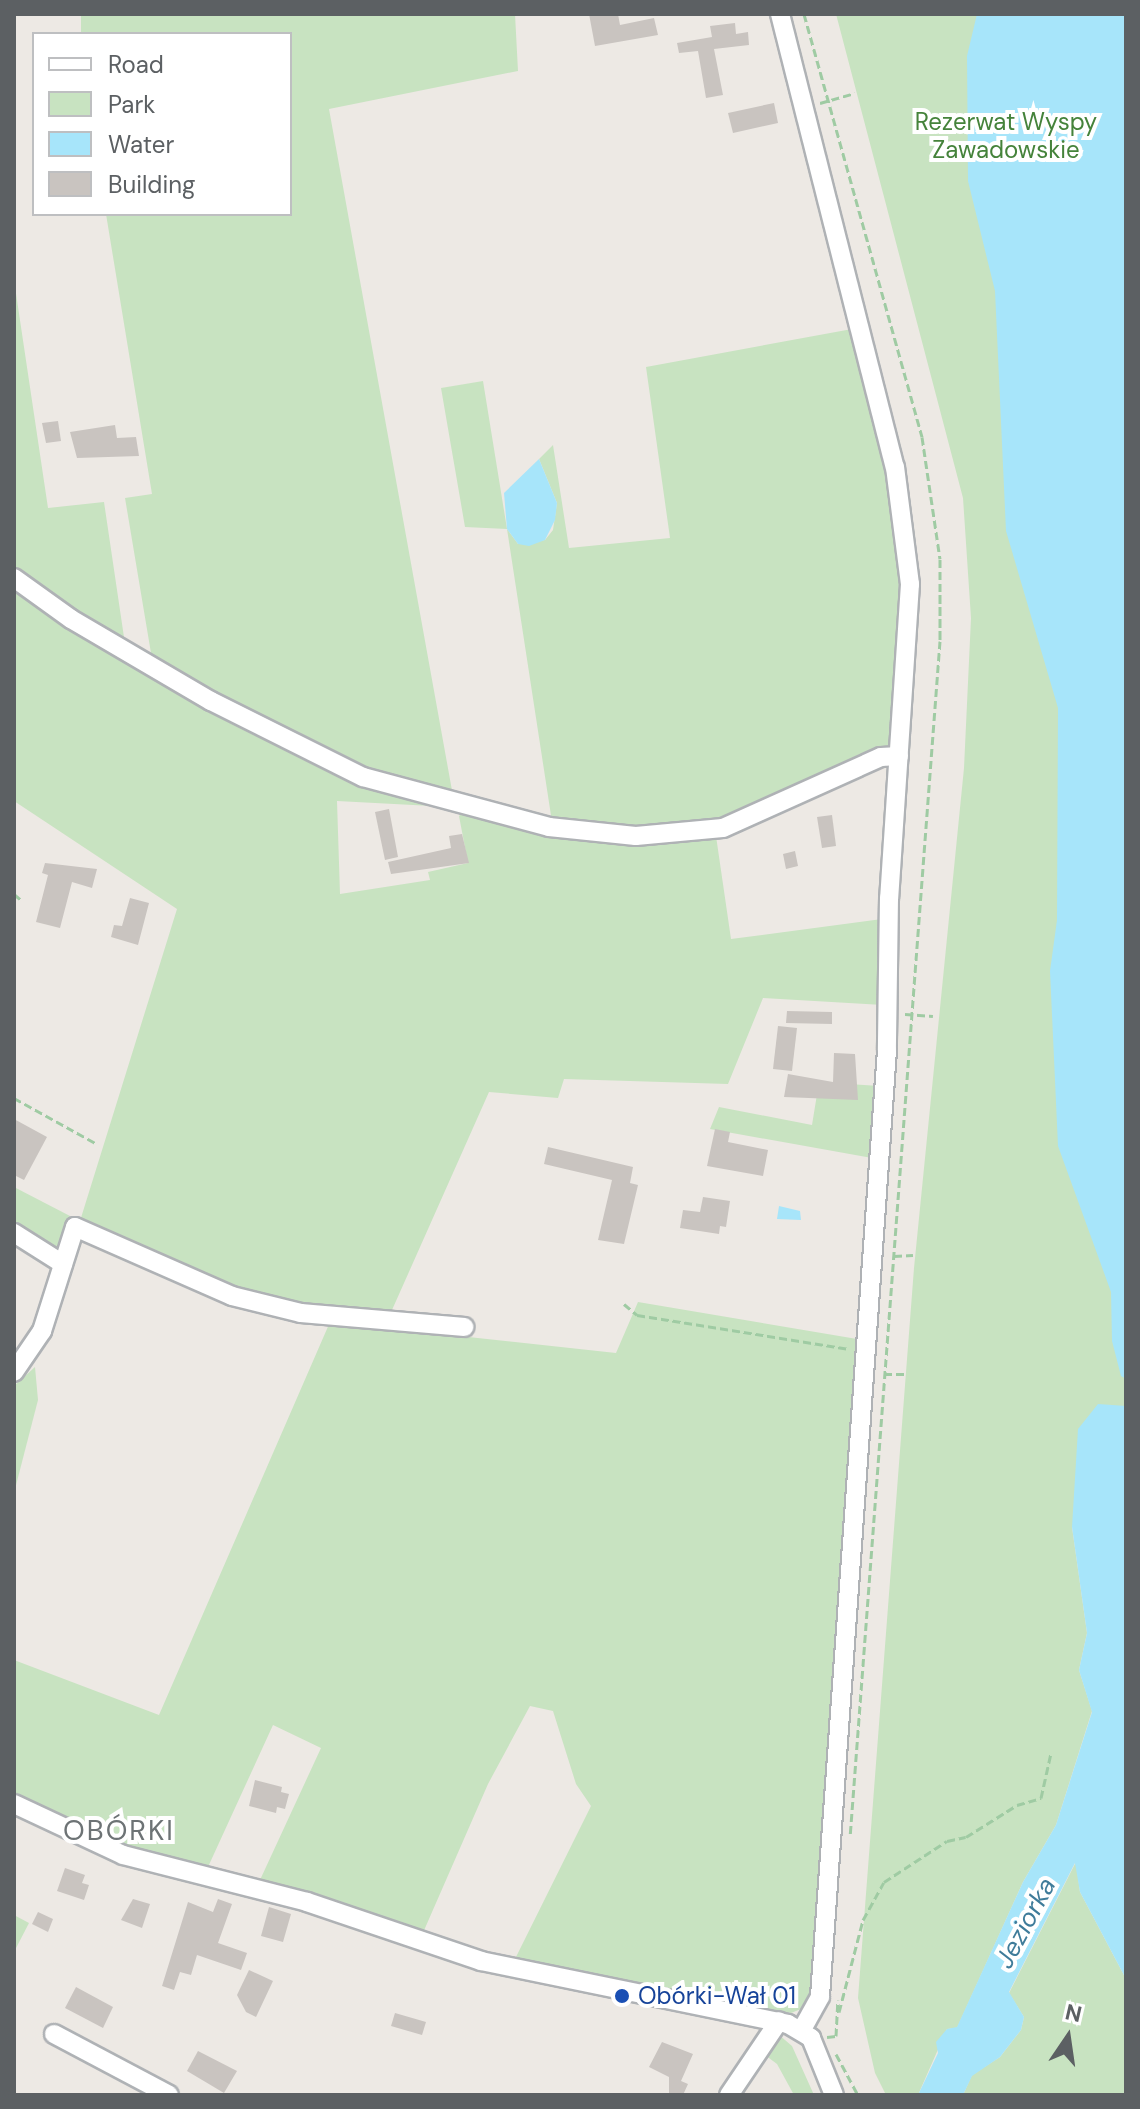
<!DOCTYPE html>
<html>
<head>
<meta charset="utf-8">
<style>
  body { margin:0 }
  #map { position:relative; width:1140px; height:2109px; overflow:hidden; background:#ede9e4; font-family:"DM Sans",sans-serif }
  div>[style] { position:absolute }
  .green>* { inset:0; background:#c8e3c1 }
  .water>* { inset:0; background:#a7e5fa }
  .building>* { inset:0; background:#c9c4c0 }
  .path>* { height:3px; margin-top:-1.5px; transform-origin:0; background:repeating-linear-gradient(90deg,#9fcba3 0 8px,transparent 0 12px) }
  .roads { filter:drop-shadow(2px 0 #afb2b5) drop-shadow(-2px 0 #afb2b5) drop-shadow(0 2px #afb2b5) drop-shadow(0 -2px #afb2b5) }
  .minor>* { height:18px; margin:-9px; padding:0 9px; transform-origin:9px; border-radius:9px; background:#fff }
  .dots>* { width:22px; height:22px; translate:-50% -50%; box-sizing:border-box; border:4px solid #fff; border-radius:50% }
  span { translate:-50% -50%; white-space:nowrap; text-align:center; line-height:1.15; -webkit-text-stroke:8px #fff; paint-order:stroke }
  .park-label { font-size:24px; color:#45833b }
  .transit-label { font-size:24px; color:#164399 }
  .left { translate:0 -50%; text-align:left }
  .water-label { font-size:26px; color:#3f7c9a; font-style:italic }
  .quarter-label { font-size:28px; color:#6d7375; letter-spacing:2px }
  .frame { position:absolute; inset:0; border:16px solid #5c6063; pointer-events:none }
  .legend { position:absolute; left:32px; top:32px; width:260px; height:184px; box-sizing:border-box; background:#fff; border:2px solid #bebfc1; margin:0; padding:10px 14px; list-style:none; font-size:24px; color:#5c6063 }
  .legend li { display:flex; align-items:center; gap:16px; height:40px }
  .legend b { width:40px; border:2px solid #bebfc1 }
  .north { position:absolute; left:1028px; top:1997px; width:80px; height:80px; -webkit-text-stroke:6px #fff; paint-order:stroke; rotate:13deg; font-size:22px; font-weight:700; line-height:32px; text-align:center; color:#5c6063 }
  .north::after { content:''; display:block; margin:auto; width:28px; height:36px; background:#5c6063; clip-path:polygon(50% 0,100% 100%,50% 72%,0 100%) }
</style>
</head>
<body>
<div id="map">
  <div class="green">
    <i style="clip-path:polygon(81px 14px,515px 14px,518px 71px,329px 109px,453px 796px,357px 769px,152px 659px,125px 498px,152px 494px,106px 214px,290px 214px,290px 34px,81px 34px)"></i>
    <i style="clip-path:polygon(836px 14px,1126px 14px,1126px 1420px,1072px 1527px,1087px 1633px,1079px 1670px,1092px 1711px,1056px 1825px,1023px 1882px,957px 2028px,947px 2029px,918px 2095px,886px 2095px,875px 2073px,858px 1998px,914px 1268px,964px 768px,971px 618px,963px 498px)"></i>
    <i style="clip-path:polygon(14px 280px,48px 508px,104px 502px,125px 644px,14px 570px)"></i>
    <i style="clip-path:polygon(852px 329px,901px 539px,894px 745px,714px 821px,635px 831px,552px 822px,507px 529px,465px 527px,441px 388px,483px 381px,507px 529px,518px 544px,545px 540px,553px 530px,557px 503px,539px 459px,553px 445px,569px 548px,670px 538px,646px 367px)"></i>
    <i style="clip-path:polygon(14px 583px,201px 705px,451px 807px,337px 801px,340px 894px,430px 880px,428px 872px,468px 863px,459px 816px,465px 810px,716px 836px,731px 939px,882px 919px,883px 1005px,763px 998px,728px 1084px,564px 1079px,558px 1098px,489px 1092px,388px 1319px,310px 1308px,218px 1283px,80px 1221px,177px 909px,14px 801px)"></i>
    <i style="clip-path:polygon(819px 1082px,879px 1086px,872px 1158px,710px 1129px,719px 1107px,812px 1125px)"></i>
    <i style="clip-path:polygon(14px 1187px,70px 1216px,59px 1255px,14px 1228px)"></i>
    <i style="clip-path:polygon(638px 1302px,857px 1339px,815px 1929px,810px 1994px,801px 2009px,791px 2013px,515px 1959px,591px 1806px,576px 1784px,553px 1711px,530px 1706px,488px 1784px,422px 1935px,260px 1880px,321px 1748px,273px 1725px,208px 1867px,104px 1840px,14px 1797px,14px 1660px,159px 1715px,330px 1322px,616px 1353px)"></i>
    <i style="clip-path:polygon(35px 1367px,38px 1400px,14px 1493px,14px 1386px)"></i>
    <i style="clip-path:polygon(1076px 1862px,1080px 1892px,1126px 1979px,1126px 2095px,963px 2095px,972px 2075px,1000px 2057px,1021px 2030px,1024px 2017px,1009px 1993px)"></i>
    <i style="clip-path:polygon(14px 1915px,29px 1923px,14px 1952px)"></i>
    <i style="clip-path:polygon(778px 2034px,792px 2046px,814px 2095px,794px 2095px,777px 2064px,765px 2055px)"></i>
  </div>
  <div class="water">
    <i style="clip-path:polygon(977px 14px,1126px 14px,1126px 1379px,1121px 1376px,1112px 1341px,1111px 1292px,1058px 1146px,1050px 971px,1057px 920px,1058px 708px,1006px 531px,995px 291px,968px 181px,967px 56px)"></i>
    <i style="clip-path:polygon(539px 459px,557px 503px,555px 520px,545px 540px,529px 546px,518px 544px,507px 529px,504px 493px)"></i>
    <i style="clip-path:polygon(779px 1206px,800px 1211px,801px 1220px,777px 1219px)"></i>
    <i style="clip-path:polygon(1098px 1404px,1126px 1406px,1126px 1979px,1080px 1892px,1075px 1863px,1009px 1992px,1024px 2017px,1021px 2030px,1000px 2057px,972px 2076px,963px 2095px,918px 2095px,938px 2053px,936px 2042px,947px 2029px,957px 2027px,1023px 1882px,1056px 1825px,1092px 1712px,1079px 1670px,1087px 1633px,1072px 1527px,1078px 1429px)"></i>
  </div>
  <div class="building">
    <i style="clip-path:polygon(589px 14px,618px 14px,620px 25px,654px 18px,658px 35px,595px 46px)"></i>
    <i style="clip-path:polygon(735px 23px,736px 34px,748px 32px,749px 45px,714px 49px,723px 95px,706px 98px,698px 51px,679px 53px,677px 43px,712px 37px,710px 26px)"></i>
    <i style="clip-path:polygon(774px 103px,778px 123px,733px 133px,728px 113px)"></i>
    <i style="clip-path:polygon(58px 421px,61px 441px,46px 443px,42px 423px)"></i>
    <i style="clip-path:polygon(115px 425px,117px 438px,136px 437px,139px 456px,77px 458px,70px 432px)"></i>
    <i style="clip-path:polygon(389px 809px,398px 857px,385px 860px,375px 812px)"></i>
    <i style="clip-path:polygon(832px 815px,836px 846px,822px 848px,817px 817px)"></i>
    <i style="clip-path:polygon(462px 834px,469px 863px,391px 874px,388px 862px,451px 848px,449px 836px)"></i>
    <i style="clip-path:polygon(795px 851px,798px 866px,786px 869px,783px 854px)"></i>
    <i style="clip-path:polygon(45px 863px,97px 869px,92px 888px,72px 882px,60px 928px,36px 922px,48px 875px,42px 873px)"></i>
    <i style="clip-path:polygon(130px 898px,149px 903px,138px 945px,111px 937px,114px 925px,122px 926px)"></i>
    <i style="clip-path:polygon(787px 1011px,832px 1012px,832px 1024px,786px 1023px)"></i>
    <i style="clip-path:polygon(778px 1026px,797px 1028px,792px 1071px,773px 1069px)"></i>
    <i style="clip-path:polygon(834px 1053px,855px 1054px,858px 1100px,784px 1097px,788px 1074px,833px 1082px)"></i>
    <i style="clip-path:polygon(14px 1119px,47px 1137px,24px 1180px,14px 1175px)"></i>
    <i style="clip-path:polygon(715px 1129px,730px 1132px,728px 1142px,768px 1150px,763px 1176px,707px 1166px)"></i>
    <i style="clip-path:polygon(548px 1147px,633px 1167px,630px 1183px,638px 1185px,624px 1244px,598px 1240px,612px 1180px,544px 1164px)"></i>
    <i style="clip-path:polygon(703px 1197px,730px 1201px,726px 1227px,720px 1226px,719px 1234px,680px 1228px,683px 1210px,700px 1212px)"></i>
    <i style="clip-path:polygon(255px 1780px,282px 1787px,281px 1792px,289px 1794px,285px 1809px,277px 1807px,276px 1813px,249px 1806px)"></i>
    <i style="clip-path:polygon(65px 1868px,85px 1875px,82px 1883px,89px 1885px,84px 1900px,57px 1891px)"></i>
    <i style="clip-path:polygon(133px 1899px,150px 1904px,142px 1928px,121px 1920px)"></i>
    <i style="clip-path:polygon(218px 1899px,232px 1904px,218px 1943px,247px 1953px,241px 1970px,197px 1955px,191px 1975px,180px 1972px,174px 1990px,162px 1986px,188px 1902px,213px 1912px)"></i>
    <i style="clip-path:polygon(269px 1907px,291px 1914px,283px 1942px,261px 1936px)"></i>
    <i style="clip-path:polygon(38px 1912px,53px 1919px,48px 1932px,32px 1924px)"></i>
    <i style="clip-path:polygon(249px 1970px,273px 1981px,256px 2017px,246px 2012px,237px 1995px)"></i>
    <i style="clip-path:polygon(76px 1987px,113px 2007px,103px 2028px,65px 2008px)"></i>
    <i style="clip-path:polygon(395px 2013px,426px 2022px,422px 2035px,391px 2026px)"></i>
    <i style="clip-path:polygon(662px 2042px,693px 2054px,681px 2081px,688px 2084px,683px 2095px,669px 2095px,669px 2077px,649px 2067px)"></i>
    <i style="clip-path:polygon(198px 2051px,237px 2071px,224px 2093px,187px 2071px)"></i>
  </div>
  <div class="path">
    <i style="left:804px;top:14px;width:439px;rotate:74.4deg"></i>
    <i style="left:922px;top:437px;width:123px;rotate:81.6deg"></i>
    <i style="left:940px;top:559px;width:82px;rotate:90deg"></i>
    <i style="left:940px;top:641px;width:1199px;rotate:94.3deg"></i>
    <i style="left:820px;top:103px;width:36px;rotate:-16deg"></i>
    <i style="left:14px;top:894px;width:8px;rotate:40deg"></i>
    <i style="left:905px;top:1014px;width:28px;rotate:4deg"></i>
    <i style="left:14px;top:1098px;width:95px;rotate:29deg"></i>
    <i style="left:894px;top:1256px;width:19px;rotate:-3deg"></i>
    <i style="left:624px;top:1304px;width:17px;rotate:40deg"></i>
    <i style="left:637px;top:1315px;width:215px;rotate:9.1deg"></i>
    <i style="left:884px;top:1374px;width:20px"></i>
    <i style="left:839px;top:2012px;width:95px;rotate:-75.4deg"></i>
    <i style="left:863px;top:1920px;width:43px;rotate:-61.1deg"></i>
    <i style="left:884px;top:1882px;width:75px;rotate:-33.1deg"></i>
    <i style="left:947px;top:1841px;width:19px;rotate:-12deg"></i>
    <i style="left:966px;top:1837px;width:60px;rotate:-32.1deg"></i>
    <i style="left:1017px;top:1805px;width:25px;rotate:-16deg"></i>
    <i style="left:1041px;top:1798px;width:46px;rotate:-77.5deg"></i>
    <i style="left:827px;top:2037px;width:9px;rotate:-6deg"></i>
    <i style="left:836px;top:2036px;width:36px;rotate:-87deg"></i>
    <i style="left:836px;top:2054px;width:47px;rotate:61.8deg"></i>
  </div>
  <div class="roads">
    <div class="minor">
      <i style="left:780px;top:14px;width:467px;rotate:75.8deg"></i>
      <i style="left:895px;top:467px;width:118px;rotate:82.7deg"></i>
      <i style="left:910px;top:584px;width:315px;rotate:93.8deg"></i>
      <i style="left:889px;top:898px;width:152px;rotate:90.8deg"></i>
      <i style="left:887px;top:1050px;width:949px;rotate:94.05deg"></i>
      <i style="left:820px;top:1997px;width:39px;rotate:119deg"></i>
      <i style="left:14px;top:578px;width:70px;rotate:35.7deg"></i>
      <i style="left:71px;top:619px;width:162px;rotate:30.4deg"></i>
      <i style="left:211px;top:701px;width:170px;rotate:26.6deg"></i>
      <i style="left:363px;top:777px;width:193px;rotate:15deg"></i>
      <i style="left:549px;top:827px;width:87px;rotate:5.9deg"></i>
      <i style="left:636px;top:836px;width:87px;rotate:-5.3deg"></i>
      <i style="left:723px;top:828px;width:173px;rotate:-24.2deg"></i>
      <i style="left:881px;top:757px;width:18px;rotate:-3deg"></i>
      <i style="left:14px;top:1233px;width:58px;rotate:32.3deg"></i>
      <i style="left:14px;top:1372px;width:50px;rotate:-55.7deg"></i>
      <i style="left:42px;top:1331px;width:109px;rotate:-72.4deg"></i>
      <i style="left:75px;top:1227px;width:171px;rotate:23.7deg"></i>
      <i style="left:232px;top:1296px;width:71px;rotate:13.8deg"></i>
      <i style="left:301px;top:1313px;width:164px;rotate:4.9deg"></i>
      <i style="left:14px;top:1804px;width:120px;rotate:25.1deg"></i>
      <i style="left:123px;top:1855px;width:190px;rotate:14.3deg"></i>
      <i style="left:307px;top:1902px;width:184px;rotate:18.7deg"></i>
      <i style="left:481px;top:1961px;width:313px;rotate:11.6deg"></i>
      <i style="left:788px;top:2024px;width:27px;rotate:31deg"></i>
      <i style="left:811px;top:2038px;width:61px;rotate:68deg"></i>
      <i style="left:54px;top:2034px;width:130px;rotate:27.9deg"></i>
      <i style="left:729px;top:2095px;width:89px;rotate:-56deg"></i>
    </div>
  </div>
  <div class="dots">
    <i style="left:622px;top:1996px;background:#1a4fb4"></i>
  </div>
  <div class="park-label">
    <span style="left:1006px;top:136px">Rezerwat Wyspy<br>Zawadowskie</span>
  </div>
  <div class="transit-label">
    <span class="left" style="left:638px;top:1996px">Obórki-Wał 01</span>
  </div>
  <div class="water-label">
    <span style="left:1026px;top:1923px;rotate:-62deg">Jeziorka</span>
  </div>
  <div class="quarter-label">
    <span style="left:119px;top:1831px">OBÓRKI</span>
  </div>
  <div class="frame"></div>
  <ul class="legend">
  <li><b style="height:10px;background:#fff"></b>Road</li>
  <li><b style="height:22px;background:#c8e3c1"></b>Park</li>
  <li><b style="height:22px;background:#a7e5fa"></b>Water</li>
  <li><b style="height:22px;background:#c9c4c0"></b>Building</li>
  </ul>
  <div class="north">N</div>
</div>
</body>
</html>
